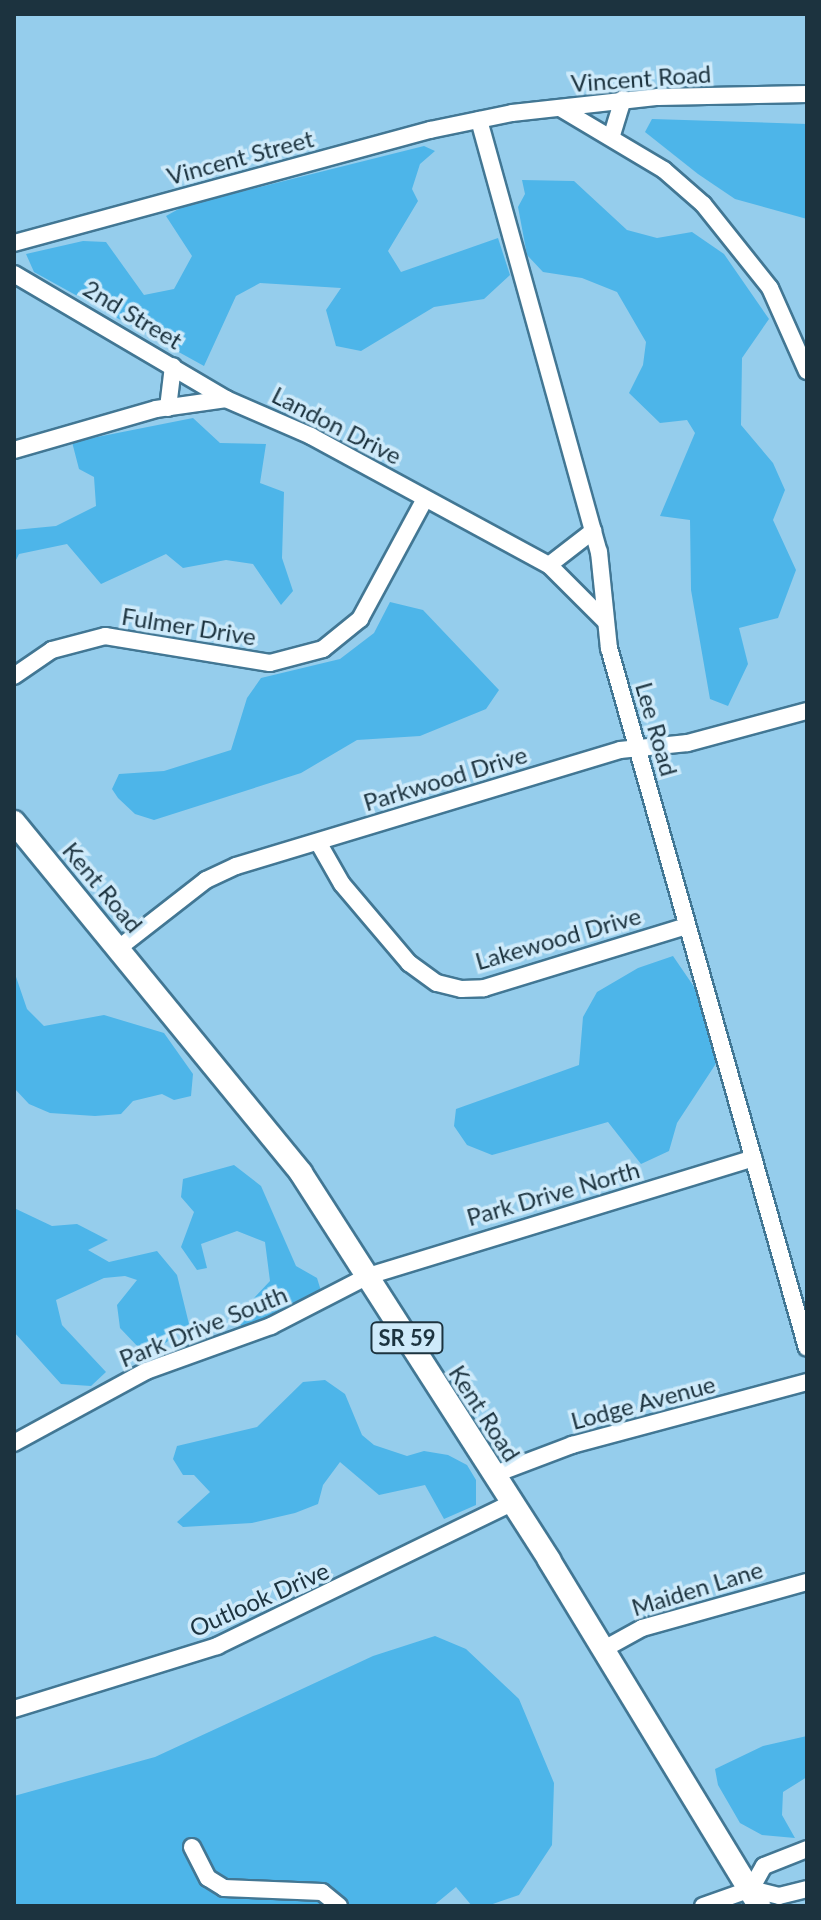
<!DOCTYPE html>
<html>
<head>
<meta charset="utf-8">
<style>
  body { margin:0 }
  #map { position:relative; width:821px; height:1920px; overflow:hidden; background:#95cdec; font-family:Lato,sans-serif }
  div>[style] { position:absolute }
  .green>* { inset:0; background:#4db5e9 }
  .roads { filter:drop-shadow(2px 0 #427794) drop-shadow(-2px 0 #427794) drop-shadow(0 2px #427794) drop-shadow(0 -2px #427794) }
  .minor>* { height:16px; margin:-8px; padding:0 8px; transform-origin:8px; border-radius:8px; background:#fff }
  .major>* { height:22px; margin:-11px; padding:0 11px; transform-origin:11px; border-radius:11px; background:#fff }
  span { translate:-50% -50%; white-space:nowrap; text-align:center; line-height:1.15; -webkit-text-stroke:7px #ceeafa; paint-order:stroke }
  .shield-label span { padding:2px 6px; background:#ceeafa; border:2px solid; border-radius:6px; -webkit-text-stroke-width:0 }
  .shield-label { font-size:22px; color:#1c333f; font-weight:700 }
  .street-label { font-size:24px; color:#1c333f }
  .frame { position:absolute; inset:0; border:16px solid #1c333f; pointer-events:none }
</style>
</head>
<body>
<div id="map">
  <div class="green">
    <i style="clip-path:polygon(652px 119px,807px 124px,807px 219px,735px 199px,698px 174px,645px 132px)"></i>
    <i style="clip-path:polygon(424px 146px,435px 151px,420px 164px,412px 189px,418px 201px,388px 251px,401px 272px,498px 238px,510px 275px,484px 299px,434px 307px,361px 351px,336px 346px,326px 310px,341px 288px,260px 283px,236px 296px,204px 366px,34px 272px,26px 254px,83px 241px,106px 242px,144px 295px,174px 289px,192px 256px,166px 216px,184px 206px)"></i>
    <i style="clip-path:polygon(522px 180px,574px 181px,627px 230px,657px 238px,692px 232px,724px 254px,769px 319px,742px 358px,741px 425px,773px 463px,785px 490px,773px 520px,796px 570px,778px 618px,739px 628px,748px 664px,728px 706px,710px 699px,691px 590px,690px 520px,660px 516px,695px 433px,687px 420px,660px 423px,629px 393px,643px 365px,646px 342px,617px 292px,582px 278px,543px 272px,527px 255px,518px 207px,525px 194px)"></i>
    <i style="clip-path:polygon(193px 418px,220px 443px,266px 444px,260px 483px,284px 492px,282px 558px,293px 591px,281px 605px,253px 564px,226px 560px,183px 568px,166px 554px,101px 584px,67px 544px,19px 554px,14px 564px,14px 530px,56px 526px,96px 506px,94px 477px,79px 469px,72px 442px)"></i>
    <i style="clip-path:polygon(390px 602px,423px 610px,499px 690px,486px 709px,420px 736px,357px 740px,301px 773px,154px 820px,135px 814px,118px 798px,112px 789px,119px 774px,164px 771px,231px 750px,247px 698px,261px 678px,340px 659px,374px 633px)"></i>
    <i style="clip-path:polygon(673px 956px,699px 994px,717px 1062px,677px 1123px,669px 1151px,641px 1164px,608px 1122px,492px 1155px,467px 1145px,454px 1126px,456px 1109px,579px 1065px,583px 1017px,597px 992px,638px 968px)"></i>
    <i style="clip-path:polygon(14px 971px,27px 1009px,44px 1026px,104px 1015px,164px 1033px,193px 1074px,191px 1096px,174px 1100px,162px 1094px,133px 1101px,121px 1114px,95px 1116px,50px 1113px,29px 1104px,14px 1088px)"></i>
    <i style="clip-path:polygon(234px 1165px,261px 1186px,296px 1266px,317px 1278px,322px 1294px,242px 1331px,238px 1315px,270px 1281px,265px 1242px,237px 1231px,201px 1244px,207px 1268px,197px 1270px,181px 1247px,194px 1212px,181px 1197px,183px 1179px)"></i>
    <i style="clip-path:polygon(14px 1208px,52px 1226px,77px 1224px,108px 1240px,88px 1250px,109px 1262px,157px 1251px,177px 1275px,189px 1324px,158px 1349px,140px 1349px,120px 1328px,117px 1305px,137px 1280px,125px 1276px,104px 1278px,56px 1300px,62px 1325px,106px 1372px,91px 1386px,61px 1384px,14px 1332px)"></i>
    <i style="clip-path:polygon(325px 1380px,345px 1394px,362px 1435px,374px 1445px,407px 1456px,424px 1451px,448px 1455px,467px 1465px,476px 1480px,476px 1505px,444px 1519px,425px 1485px,379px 1495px,340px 1462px,323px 1485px,318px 1504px,295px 1513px,252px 1523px,183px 1527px,177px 1522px,210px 1492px,194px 1475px,183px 1475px,173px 1459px,177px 1446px,257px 1427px,303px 1382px)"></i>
    <i style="clip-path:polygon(435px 1636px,466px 1649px,519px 1699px,554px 1783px,552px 1845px,519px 1895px,487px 1906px,472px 1906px,456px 1887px,433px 1906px,14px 1906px,14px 1796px,155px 1757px,373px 1656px)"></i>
    <i style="clip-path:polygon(807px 1736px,807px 1777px,783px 1792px,782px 1815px,795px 1838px,762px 1835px,740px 1823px,718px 1785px,715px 1769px,763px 1746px)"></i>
  </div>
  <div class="roads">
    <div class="minor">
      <i style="left:560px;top:108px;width:121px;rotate:30.8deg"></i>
      <i style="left:664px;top:170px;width:52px;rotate:41.1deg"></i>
      <i style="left:703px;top:204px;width:107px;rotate:51.4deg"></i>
      <i style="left:770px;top:288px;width:91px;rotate:66deg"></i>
      <i style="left:479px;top:120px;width:448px;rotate:74.5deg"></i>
      <i style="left:599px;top:552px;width:97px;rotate:84.1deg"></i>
      <i style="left:609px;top:648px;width:727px;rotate:74.21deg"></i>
      <i style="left:612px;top:135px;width:38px;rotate:-73deg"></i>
      <i style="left:14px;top:243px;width:431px;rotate:-15.2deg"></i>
      <i style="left:430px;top:130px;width:84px;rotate:-11.7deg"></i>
      <i style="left:512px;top:113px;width:147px;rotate:-6.3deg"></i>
      <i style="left:658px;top:97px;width:149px;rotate:-1.2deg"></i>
      <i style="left:14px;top:274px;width:246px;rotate:30.5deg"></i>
      <i style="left:168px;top:408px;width:42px;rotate:-83.2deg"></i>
      <i style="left:14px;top:450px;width:148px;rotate:-16.1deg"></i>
      <i style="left:156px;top:409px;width:71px;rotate:-8.1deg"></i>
      <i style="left:226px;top:399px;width:93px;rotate:23.5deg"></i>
      <i style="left:311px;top:436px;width:271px;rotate:28.5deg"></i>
      <i style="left:549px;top:565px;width:78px;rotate:45deg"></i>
      <i style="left:549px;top:565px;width:56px;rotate:-37.7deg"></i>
      <i style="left:14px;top:676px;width:46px;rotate:-34.4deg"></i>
      <i style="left:52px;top:650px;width:55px;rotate:-14.8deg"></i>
      <i style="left:105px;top:636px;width:167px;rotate:9.3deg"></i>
      <i style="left:270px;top:663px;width:55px;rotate:-14.8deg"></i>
      <i style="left:323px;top:649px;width:48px;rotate:-39deg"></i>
      <i style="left:360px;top:619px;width:136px;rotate:-61.6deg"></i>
      <i style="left:318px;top:842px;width:48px;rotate:60.3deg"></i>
      <i style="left:342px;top:884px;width:104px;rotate:49.7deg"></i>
      <i style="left:409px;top:963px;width:34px;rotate:36deg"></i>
      <i style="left:437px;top:983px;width:25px;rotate:14deg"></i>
      <i style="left:461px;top:989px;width:23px;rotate:-2deg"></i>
      <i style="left:484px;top:988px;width:212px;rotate:-17deg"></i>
      <i style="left:120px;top:947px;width:109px;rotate:-37.9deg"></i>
      <i style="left:206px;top:880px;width:33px;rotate:-25deg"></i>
      <i style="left:236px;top:866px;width:401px;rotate:-16.8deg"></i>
      <i style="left:620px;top:750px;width:68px;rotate:-5.9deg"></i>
      <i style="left:688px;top:743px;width:123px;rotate:-15.1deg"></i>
      <i style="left:14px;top:1443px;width:150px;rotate:-28.6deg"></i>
      <i style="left:146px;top:1371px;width:133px;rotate:-19.8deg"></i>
      <i style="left:271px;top:1326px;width:109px;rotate:-27.3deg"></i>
      <i style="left:368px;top:1276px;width:403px;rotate:-17deg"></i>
      <i style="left:493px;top:1475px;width:85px;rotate:-20.8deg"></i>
      <i style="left:572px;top:1445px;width:243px;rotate:-15deg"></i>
      <i style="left:604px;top:1649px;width:43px;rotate:-28.9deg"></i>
      <i style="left:642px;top:1628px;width:171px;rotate:-15.6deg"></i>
      <i style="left:14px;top:1709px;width:213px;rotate:-17.2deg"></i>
      <i style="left:217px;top:1646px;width:328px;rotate:-25.9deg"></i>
      <i style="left:192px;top:1847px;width:35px;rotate:63deg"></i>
      <i style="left:208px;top:1878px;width:19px;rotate:32deg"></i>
      <i style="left:224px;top:1888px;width:98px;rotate:2.3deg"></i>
      <i style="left:322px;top:1892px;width:22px;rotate:39deg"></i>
      <i style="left:751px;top:1889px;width:26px;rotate:-61deg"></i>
      <i style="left:764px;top:1866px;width:46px;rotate:-21.6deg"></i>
      <i style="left:751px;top:1889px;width:29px;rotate:14deg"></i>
      <i style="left:779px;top:1896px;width:29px;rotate:-14deg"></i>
      <i style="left:703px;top:1906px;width:51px;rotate:-19.5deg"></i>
    </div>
    <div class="major">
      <i style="left:14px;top:822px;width:453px;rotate:50.7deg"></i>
      <i style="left:301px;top:1173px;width:460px;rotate:57.3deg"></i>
      <i style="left:549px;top:1560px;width:405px;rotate:58.7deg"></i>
    </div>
  </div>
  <div class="shield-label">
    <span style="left:407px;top:1338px">SR 59</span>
  </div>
  <div class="street-label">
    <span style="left:641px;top:78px;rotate:-4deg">Vincent Road</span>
    <span style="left:240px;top:157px;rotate:-15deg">Vincent Street</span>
    <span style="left:133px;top:314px;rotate:31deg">2nd Street</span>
    <span style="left:337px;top:425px;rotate:27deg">Landon Drive</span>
    <span style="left:189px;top:626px;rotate:9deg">Fulmer Drive</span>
    <span style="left:657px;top:729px;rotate:74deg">Lee Road</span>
    <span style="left:445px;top:778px;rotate:-17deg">Parkwood Drive</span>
    <span style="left:103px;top:887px;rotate:50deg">Kent Road</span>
    <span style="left:558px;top:938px;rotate:-16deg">Lakewood Drive</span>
    <span style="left:553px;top:1193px;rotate:-16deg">Park Drive North</span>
    <span style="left:203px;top:1326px;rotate:-22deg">Park Drive South</span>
    <span style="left:643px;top:1402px;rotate:-15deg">Lodge Avenue</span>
    <span style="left:485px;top:1413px;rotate:57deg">Kent Road</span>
    <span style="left:697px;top:1588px;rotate:-17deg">Maiden Lane</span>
    <span style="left:259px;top:1599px;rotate:-24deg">Outlook Drive</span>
  </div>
  <div class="frame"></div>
</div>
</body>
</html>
